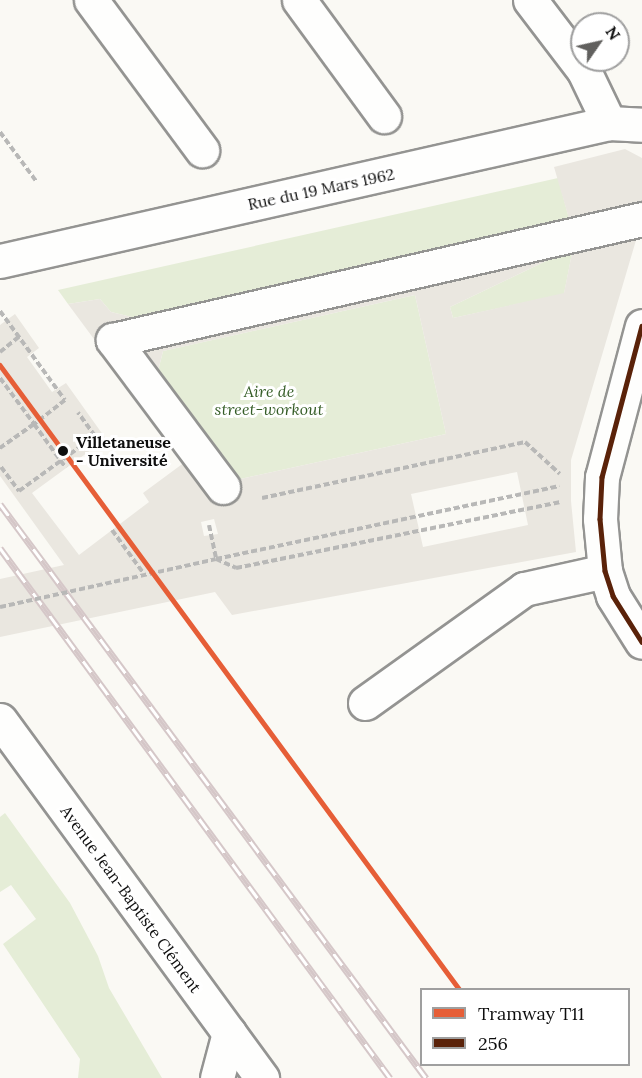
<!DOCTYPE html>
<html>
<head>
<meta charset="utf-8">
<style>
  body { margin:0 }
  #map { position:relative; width:642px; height:1078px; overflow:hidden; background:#faf9f4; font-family:Lora,serif }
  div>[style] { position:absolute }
  .green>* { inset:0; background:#e5edd7 }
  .plaza>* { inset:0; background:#eae7e0 }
  .path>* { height:4px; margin-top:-2px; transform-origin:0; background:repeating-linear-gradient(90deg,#b8b8b7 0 6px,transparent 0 9px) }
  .roads { filter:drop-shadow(2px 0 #949492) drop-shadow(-2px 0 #949492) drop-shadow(0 2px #949492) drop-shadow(0 -2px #949492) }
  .minor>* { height:33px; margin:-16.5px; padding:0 16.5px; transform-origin:16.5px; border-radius:16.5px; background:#fefefd }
  .rail>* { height:7px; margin-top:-3.5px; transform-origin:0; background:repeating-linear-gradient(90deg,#fff 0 14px,#d5c7c8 0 28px); box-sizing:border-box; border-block:2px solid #d5c7c8 }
  .path-bridge>* { height:4px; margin-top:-2px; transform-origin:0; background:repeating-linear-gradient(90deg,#b8b8b7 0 6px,transparent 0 9px) }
  .bus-1>* { height:4.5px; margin:-2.25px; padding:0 2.25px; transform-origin:2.25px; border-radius:2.25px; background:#5a2209 }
  .tram-1>* { height:4.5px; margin:-2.25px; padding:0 2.25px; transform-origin:2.25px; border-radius:2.25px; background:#e65e37 }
  .dots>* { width:16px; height:16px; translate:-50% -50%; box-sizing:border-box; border:3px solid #fff; border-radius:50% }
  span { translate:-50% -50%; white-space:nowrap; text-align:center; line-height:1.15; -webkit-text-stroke:6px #fff; paint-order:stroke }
  .street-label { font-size:16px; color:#0e0e0e }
  .park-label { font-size:16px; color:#355d27; font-style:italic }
  .stop-label { font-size:16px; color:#0e0e0e; font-weight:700 }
  .left { translate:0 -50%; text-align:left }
  .legend { position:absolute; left:420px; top:988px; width:210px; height:78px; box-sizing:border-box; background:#fff; border:2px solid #9f9f9f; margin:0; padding:8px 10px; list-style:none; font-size:18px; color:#0e0e0e }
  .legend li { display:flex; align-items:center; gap:12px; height:30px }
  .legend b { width:30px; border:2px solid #9f9f9f }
  .north { position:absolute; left:570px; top:12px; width:60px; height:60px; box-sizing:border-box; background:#fff; border:2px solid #9f9f9f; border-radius:50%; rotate:56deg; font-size:16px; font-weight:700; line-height:24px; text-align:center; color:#0e0e0e }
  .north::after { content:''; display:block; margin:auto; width:21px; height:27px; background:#61605e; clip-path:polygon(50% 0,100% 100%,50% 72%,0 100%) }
</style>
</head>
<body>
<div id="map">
  <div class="green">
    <i style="clip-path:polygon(558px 178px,570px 222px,140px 319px,111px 312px,100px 299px,68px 304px,58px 290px)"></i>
    <i style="clip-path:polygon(573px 248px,564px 294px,453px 318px,450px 307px)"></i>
    <i style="clip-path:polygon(415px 295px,446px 434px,236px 480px,157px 375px,163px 351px)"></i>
    <i style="clip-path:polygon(5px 813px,70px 903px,98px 956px,109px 988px,162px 1078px,78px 1078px,80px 1059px,3px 944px,36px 919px,11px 885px,0 892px,0 817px)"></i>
  </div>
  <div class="plaza">
    <i style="clip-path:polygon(evenodd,625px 149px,642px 158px,642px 220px,571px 460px,571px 501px,576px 552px,232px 615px,215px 592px,0 637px,0 579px,64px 565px,0 476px,0 325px,15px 314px,39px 348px,27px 357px,52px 392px,66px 383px,106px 439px,32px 493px,79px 555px,149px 502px,143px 493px,185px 462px,68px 304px,100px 299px,111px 312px,140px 319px,570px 222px,554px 167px,625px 149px,573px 248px,564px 293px,453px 318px,450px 307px,573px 248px,625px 149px,415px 295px,446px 434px,236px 480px,157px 375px,163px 351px,415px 295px,625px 149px,517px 472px,528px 525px,423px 547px,411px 494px,517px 472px,625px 149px,214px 519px,218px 534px,204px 536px,201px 522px,214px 519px)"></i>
  </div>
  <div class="path">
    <i style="left:0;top:132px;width:61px;rotate:53.7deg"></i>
    <i style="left:0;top:311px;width:110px;rotate:53.9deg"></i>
    <i style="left:65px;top:400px;width:39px;rotate:142deg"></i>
    <i style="left:34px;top:424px;width:54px;rotate:54deg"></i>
    <i style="left:0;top:352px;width:26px;rotate:-39deg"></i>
    <i style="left:0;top:378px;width:57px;rotate:53.5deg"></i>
    <i style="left:34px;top:424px;width:42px;rotate:144.8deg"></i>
    <i style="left:1px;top:467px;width:30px;rotate:53deg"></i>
    <i style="left:19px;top:491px;width:94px;rotate:-35.9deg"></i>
    <i style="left:95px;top:436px;width:29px;rotate:-126deg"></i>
    <i style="left:262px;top:498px;width:269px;rotate:-12deg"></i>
    <i style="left:525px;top:442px;width:47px;rotate:42.4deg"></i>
    <i style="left:209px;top:525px;width:35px;rotate:78deg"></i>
    <i style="left:216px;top:559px;width:351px;rotate:-12deg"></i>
    <i style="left:112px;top:530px;width:54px;rotate:54deg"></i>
    <i style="left:236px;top:568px;width:330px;rotate:-11.5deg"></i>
  </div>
  <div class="roads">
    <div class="minor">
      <i style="left:91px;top:0;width:187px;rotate:53.5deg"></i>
      <i style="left:299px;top:0;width:144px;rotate:53.8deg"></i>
      <i style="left:530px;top:0;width:89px;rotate:52.7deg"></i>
      <i style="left:584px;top:71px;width:58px;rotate:64.3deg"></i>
      <i style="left:0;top:261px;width:624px;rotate:-12.77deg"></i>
      <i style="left:609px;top:123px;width:33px;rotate:3deg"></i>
      <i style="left:642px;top:326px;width:156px;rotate:104.8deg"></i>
      <i style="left:602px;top:477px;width:42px;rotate:92.7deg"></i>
      <i style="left:600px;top:519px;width:52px;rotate:84.5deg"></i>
      <i style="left:605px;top:571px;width:26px;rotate:72deg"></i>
      <i style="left:613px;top:596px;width:54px;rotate:57.8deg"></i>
      <i style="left:223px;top:487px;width:184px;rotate:-126.8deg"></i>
      <i style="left:113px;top:340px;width:543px;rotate:-12.88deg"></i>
      <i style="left:365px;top:703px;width:196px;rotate:-35.6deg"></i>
      <i style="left:524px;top:589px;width:83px;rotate:-12.5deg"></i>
      <i style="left:0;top:720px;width:444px;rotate:53.8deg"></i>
      <i style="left:217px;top:1078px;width:47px;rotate:-75.1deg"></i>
    </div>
  </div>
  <div class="rail">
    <i style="left:0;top:504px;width:715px;rotate:53.42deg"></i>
    <i style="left:0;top:548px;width:658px;rotate:53.65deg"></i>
  </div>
  <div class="path-bridge">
    <i style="left:0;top:607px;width:221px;rotate:-12.5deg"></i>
    <i style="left:216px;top:559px;width:22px;rotate:24deg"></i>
  </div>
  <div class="bus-1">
    <i style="left:642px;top:326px;width:156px;rotate:104.8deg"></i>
    <i style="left:602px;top:477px;width:42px;rotate:92.7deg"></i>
    <i style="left:600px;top:519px;width:52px;rotate:84.5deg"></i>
    <i style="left:605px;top:571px;width:26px;rotate:72deg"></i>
    <i style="left:613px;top:596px;width:54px;rotate:57.8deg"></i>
  </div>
  <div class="tram-1">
    <i style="left:0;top:365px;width:776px;rotate:53.65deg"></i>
  </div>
  <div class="dots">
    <i style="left:63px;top:451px;background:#0e0e0e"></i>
  </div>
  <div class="street-label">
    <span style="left:321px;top:189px;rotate:-12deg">Rue du 19 Mars 1962</span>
    <span style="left:131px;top:899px;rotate:54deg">Avenue Jean-Baptiste Clément</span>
  </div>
  <div class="park-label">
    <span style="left:269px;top:400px">Aire de<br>street-workout</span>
  </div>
  <div class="stop-label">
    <span class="left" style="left:76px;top:451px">Villetaneuse<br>- Université</span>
  </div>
  <ul class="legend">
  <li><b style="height:8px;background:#e65e37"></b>Tramway T11</li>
  <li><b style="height:8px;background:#5a2209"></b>256</li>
  </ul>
  <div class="north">N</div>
</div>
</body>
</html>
